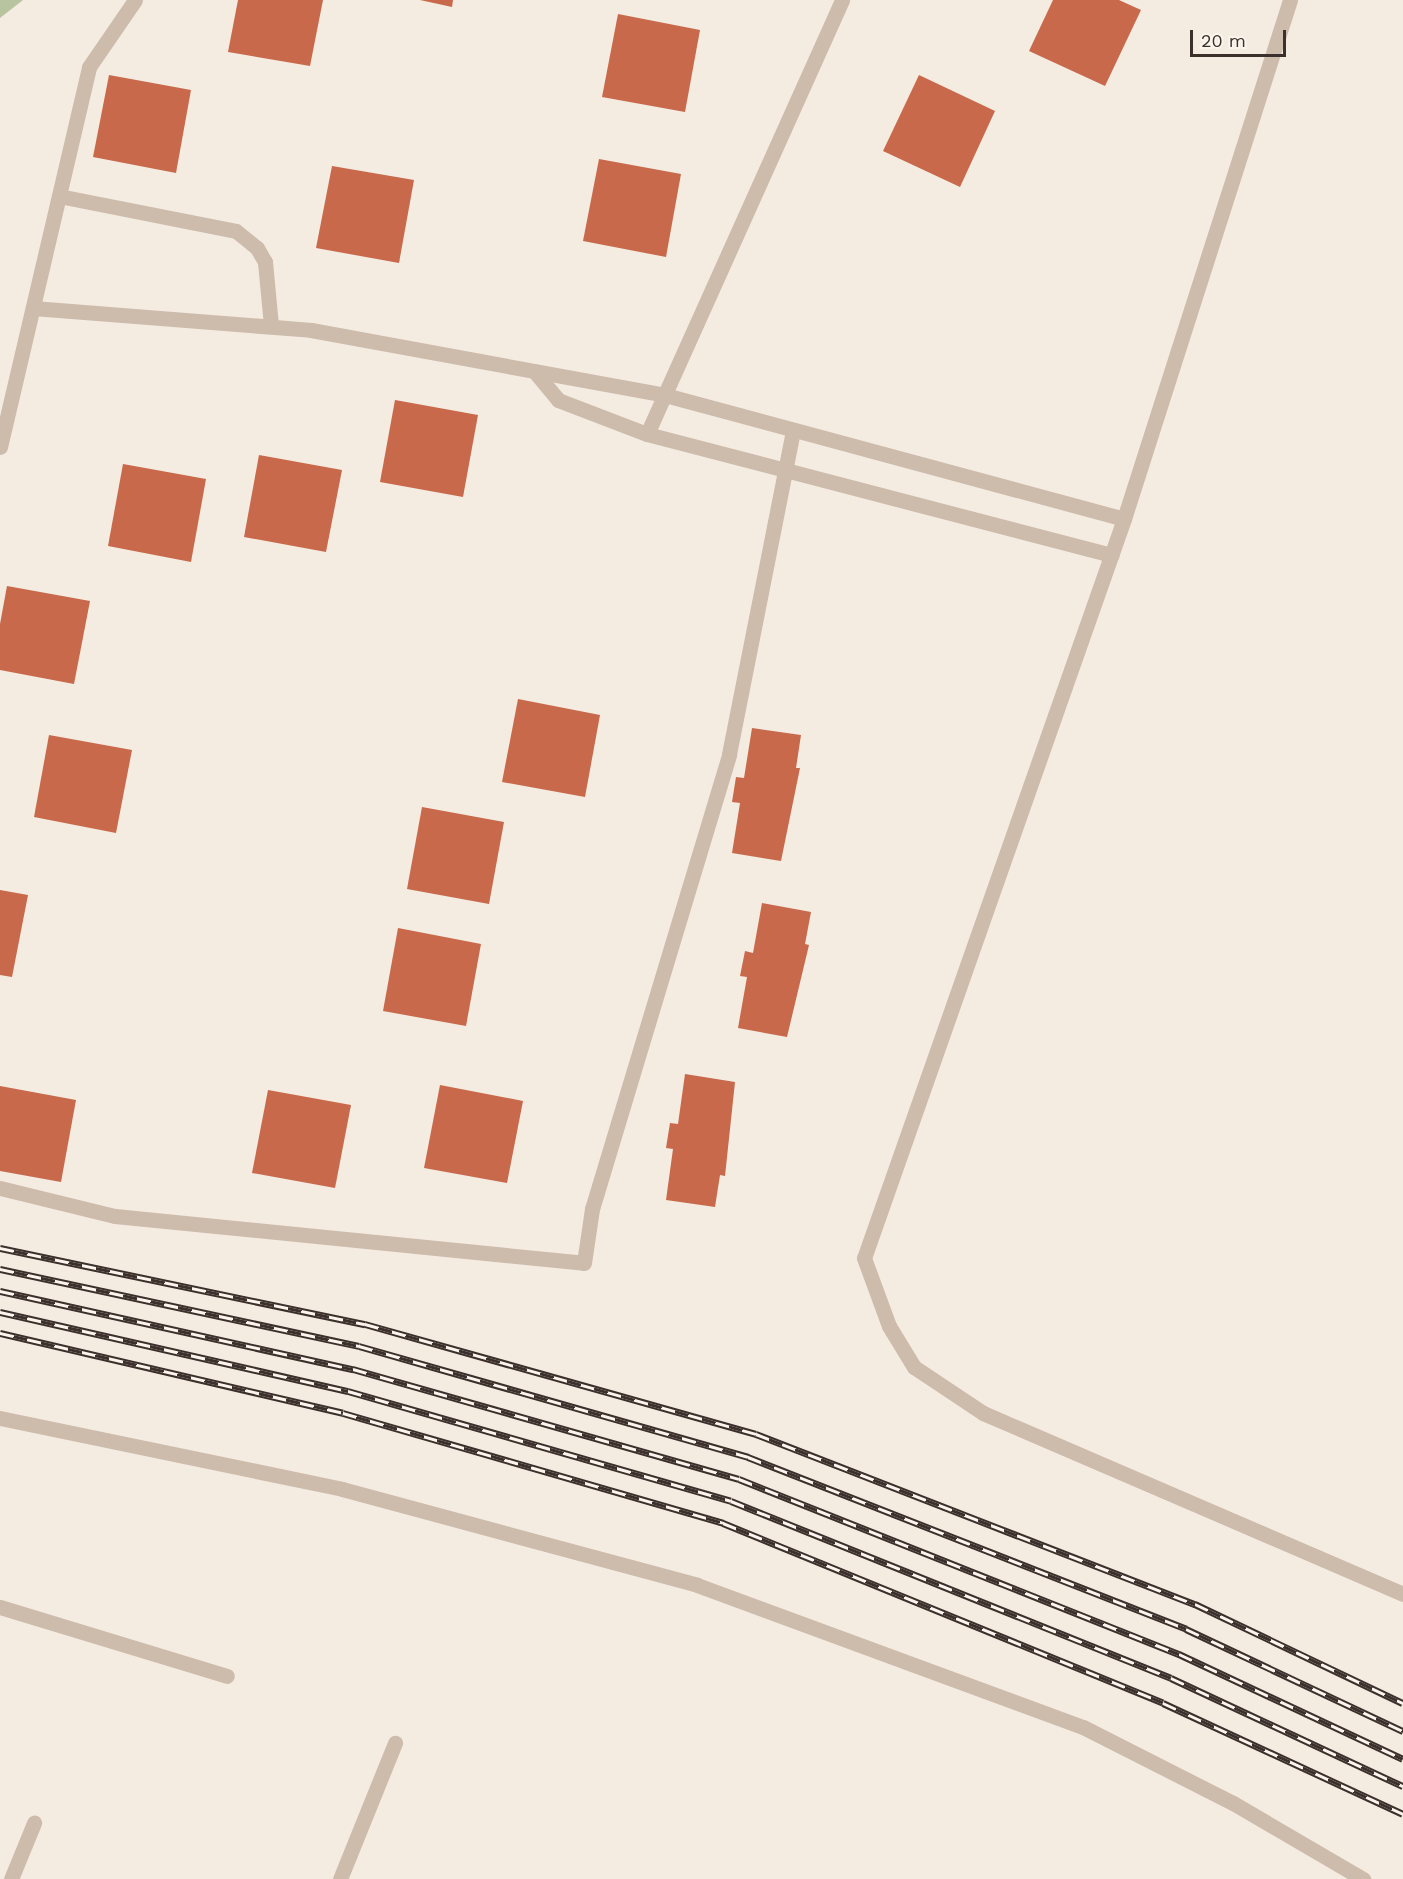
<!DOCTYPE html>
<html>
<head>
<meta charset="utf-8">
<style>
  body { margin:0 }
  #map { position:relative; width:1403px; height:1879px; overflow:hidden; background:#f4ebe1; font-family:"Work Sans",sans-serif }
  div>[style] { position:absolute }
  .green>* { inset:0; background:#b8c4a0 }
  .building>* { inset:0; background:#c8694b }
  .lane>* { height:15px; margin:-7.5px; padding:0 7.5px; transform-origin:7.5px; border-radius:7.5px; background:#cdbbac }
  .street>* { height:15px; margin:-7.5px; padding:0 7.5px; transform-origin:7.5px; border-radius:7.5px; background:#cdbbac }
  .rail>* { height:7px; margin-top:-3.5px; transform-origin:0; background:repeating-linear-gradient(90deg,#fbf5ee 0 14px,#3b302b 0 28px); box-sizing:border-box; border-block:2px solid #3b302b }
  span { translate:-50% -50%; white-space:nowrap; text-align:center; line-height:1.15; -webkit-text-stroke:4.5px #fbf5ee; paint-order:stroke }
  .scale { position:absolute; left:1190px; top:30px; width:96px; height:27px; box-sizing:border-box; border:3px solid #3b302b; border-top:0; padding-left:8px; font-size:18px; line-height:21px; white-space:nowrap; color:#3b302b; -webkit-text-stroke:4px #fbf5ee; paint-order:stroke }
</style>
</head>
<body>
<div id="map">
  <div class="green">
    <i style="clip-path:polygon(0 0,23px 0,0 18px)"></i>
  </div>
  <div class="building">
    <i style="clip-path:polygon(238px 0,323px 0,310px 66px,228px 52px)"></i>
    <i style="clip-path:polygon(420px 0,453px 0,452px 7px)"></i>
    <i style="clip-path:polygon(1053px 0,1119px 0,1141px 10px,1105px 86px,1029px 51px)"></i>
    <i style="clip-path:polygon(618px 14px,700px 30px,685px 112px,602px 97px)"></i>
    <i style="clip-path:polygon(109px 75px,191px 90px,176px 173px,93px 157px)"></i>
    <i style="clip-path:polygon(919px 75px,995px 111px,960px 187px,883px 151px)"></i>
    <i style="clip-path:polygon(599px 159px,681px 174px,666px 257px,583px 241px)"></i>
    <i style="clip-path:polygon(332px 166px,414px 180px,399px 263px,316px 248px)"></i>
    <i style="clip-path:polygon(395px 400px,478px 415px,463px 497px,380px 482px)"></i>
    <i style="clip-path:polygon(259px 455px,342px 470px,326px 552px,244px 537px)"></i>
    <i style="clip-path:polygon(123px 464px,206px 479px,191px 562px,108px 546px)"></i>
    <i style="clip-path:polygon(7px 586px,90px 601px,74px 684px,0 670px,0 624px)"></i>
    <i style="clip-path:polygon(518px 699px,600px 715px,585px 797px,502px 782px)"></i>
    <i style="clip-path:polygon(752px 728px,801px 735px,796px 768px,800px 768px,781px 861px,732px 853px,740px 803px,732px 802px,736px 777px,744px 778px)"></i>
    <i style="clip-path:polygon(49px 735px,132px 750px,116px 833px,34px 817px)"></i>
    <i style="clip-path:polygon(422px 807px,504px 822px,489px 904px,407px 889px)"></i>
    <i style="clip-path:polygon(0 890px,28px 895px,12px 977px,0 975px)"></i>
    <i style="clip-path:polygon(762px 903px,811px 912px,805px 944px,809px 945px,787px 1037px,738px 1028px,747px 977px,740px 976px,745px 951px,753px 953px)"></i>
    <i style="clip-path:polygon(398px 928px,481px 944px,466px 1026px,383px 1011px)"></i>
    <i style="clip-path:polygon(685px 1074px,735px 1082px,725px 1176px,720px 1175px,715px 1207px,666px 1200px,673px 1149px,666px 1148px,670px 1123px,678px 1124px)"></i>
    <i style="clip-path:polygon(440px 1085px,523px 1101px,507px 1183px,424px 1168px)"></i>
    <i style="clip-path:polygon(0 1086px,76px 1100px,61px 1182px,0 1171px)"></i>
    <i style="clip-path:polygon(268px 1090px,351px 1105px,335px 1188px,252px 1173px)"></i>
  </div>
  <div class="lane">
    <i style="left:0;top:1607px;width:237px;rotate:16.9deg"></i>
    <i style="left:11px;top:1879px;width:61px;rotate:-67.7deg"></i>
    <i style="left:340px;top:1879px;width:147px;rotate:-68deg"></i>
  </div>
  <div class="street">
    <i style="left:1290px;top:0;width:545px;rotate:107.74deg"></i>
    <i style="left:1124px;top:519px;width:783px;rotate:109.38deg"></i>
    <i style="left:864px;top:1258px;width:72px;rotate:69.8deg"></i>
    <i style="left:889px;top:1326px;width:48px;rotate:58.6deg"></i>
    <i style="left:914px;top:1367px;width:83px;rotate:33.7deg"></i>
    <i style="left:983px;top:1413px;width:457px;rotate:23.3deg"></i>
    <i style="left:59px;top:196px;width:180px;rotate:11.2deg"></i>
    <i style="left:236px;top:231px;width:27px;rotate:39deg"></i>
    <i style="left:257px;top:248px;width:16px;rotate:60deg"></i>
    <i style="left:265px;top:262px;width:64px;rotate:84.6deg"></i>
    <i style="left:33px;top:308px;width:279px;rotate:4.5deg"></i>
    <i style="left:311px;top:330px;width:360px;rotate:10.4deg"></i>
    <i style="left:665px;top:395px;width:475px;rotate:15.1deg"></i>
    <i style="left:534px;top:371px;width:38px;rotate:50deg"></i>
    <i style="left:558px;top:400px;width:95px;rotate:20.9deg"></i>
    <i style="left:647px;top:434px;width:480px;rotate:14.6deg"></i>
    <i style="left:647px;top:434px;width:476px;rotate:-65.8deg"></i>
    <i style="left:0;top:447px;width:390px;rotate:-76.8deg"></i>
    <i style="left:89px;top:67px;width:81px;rotate:-55.5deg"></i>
    <i style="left:0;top:1188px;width:118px;rotate:13.7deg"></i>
    <i style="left:115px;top:1216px;width:471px;rotate:5.7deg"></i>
    <i style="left:584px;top:1263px;width:55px;rotate:-81.6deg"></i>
    <i style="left:592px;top:1209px;width:475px;rotate:-73.2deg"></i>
    <i style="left:729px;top:754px;width:330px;rotate:-78.8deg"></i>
    <i style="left:0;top:1418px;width:349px;rotate:11.7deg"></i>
    <i style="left:342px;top:1489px;width:368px;rotate:15.1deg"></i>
    <i style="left:697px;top:1585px;width:411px;rotate:20.2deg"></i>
    <i style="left:1083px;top:1727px;width:168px;rotate:26.9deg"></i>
    <i style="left:1233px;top:1803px;width:151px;rotate:30.3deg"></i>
  </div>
  <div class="rail">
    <i style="left:0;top:1248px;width:373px;rotate:11.8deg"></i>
    <i style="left:365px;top:1324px;width:406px;rotate:15.7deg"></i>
    <i style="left:756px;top:1434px;width:471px;rotate:21.2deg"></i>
    <i style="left:1195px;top:1604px;width:230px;rotate:25.5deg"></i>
    <i style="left:0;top:1269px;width:367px;rotate:12.1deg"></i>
    <i style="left:359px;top:1346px;width:405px;rotate:15.9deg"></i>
    <i style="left:748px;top:1457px;width:471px;rotate:21.4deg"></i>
    <i style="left:1186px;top:1629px;width:240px;rotate:25.2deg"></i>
    <i style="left:0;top:1291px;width:362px;rotate:12.5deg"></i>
    <i style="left:353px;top:1369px;width:401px;rotate:15.9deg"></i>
    <i style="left:739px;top:1479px;width:474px;rotate:21.7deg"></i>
    <i style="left:1179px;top:1654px;width:247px;rotate:25.1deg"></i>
    <i style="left:0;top:1312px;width:357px;rotate:12.8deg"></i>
    <i style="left:348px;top:1391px;width:398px;rotate:16deg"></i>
    <i style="left:731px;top:1501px;width:474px;rotate:21.9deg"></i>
    <i style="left:1171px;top:1678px;width:256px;rotate:25deg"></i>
    <i style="left:0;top:1333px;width:352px;rotate:13.1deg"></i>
    <i style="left:343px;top:1413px;width:396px;rotate:16.1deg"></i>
    <i style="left:723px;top:1523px;width:475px;rotate:22.2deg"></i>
    <i style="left:1163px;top:1703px;width:264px;rotate:24.8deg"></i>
  </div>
  <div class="scale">20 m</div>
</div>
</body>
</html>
